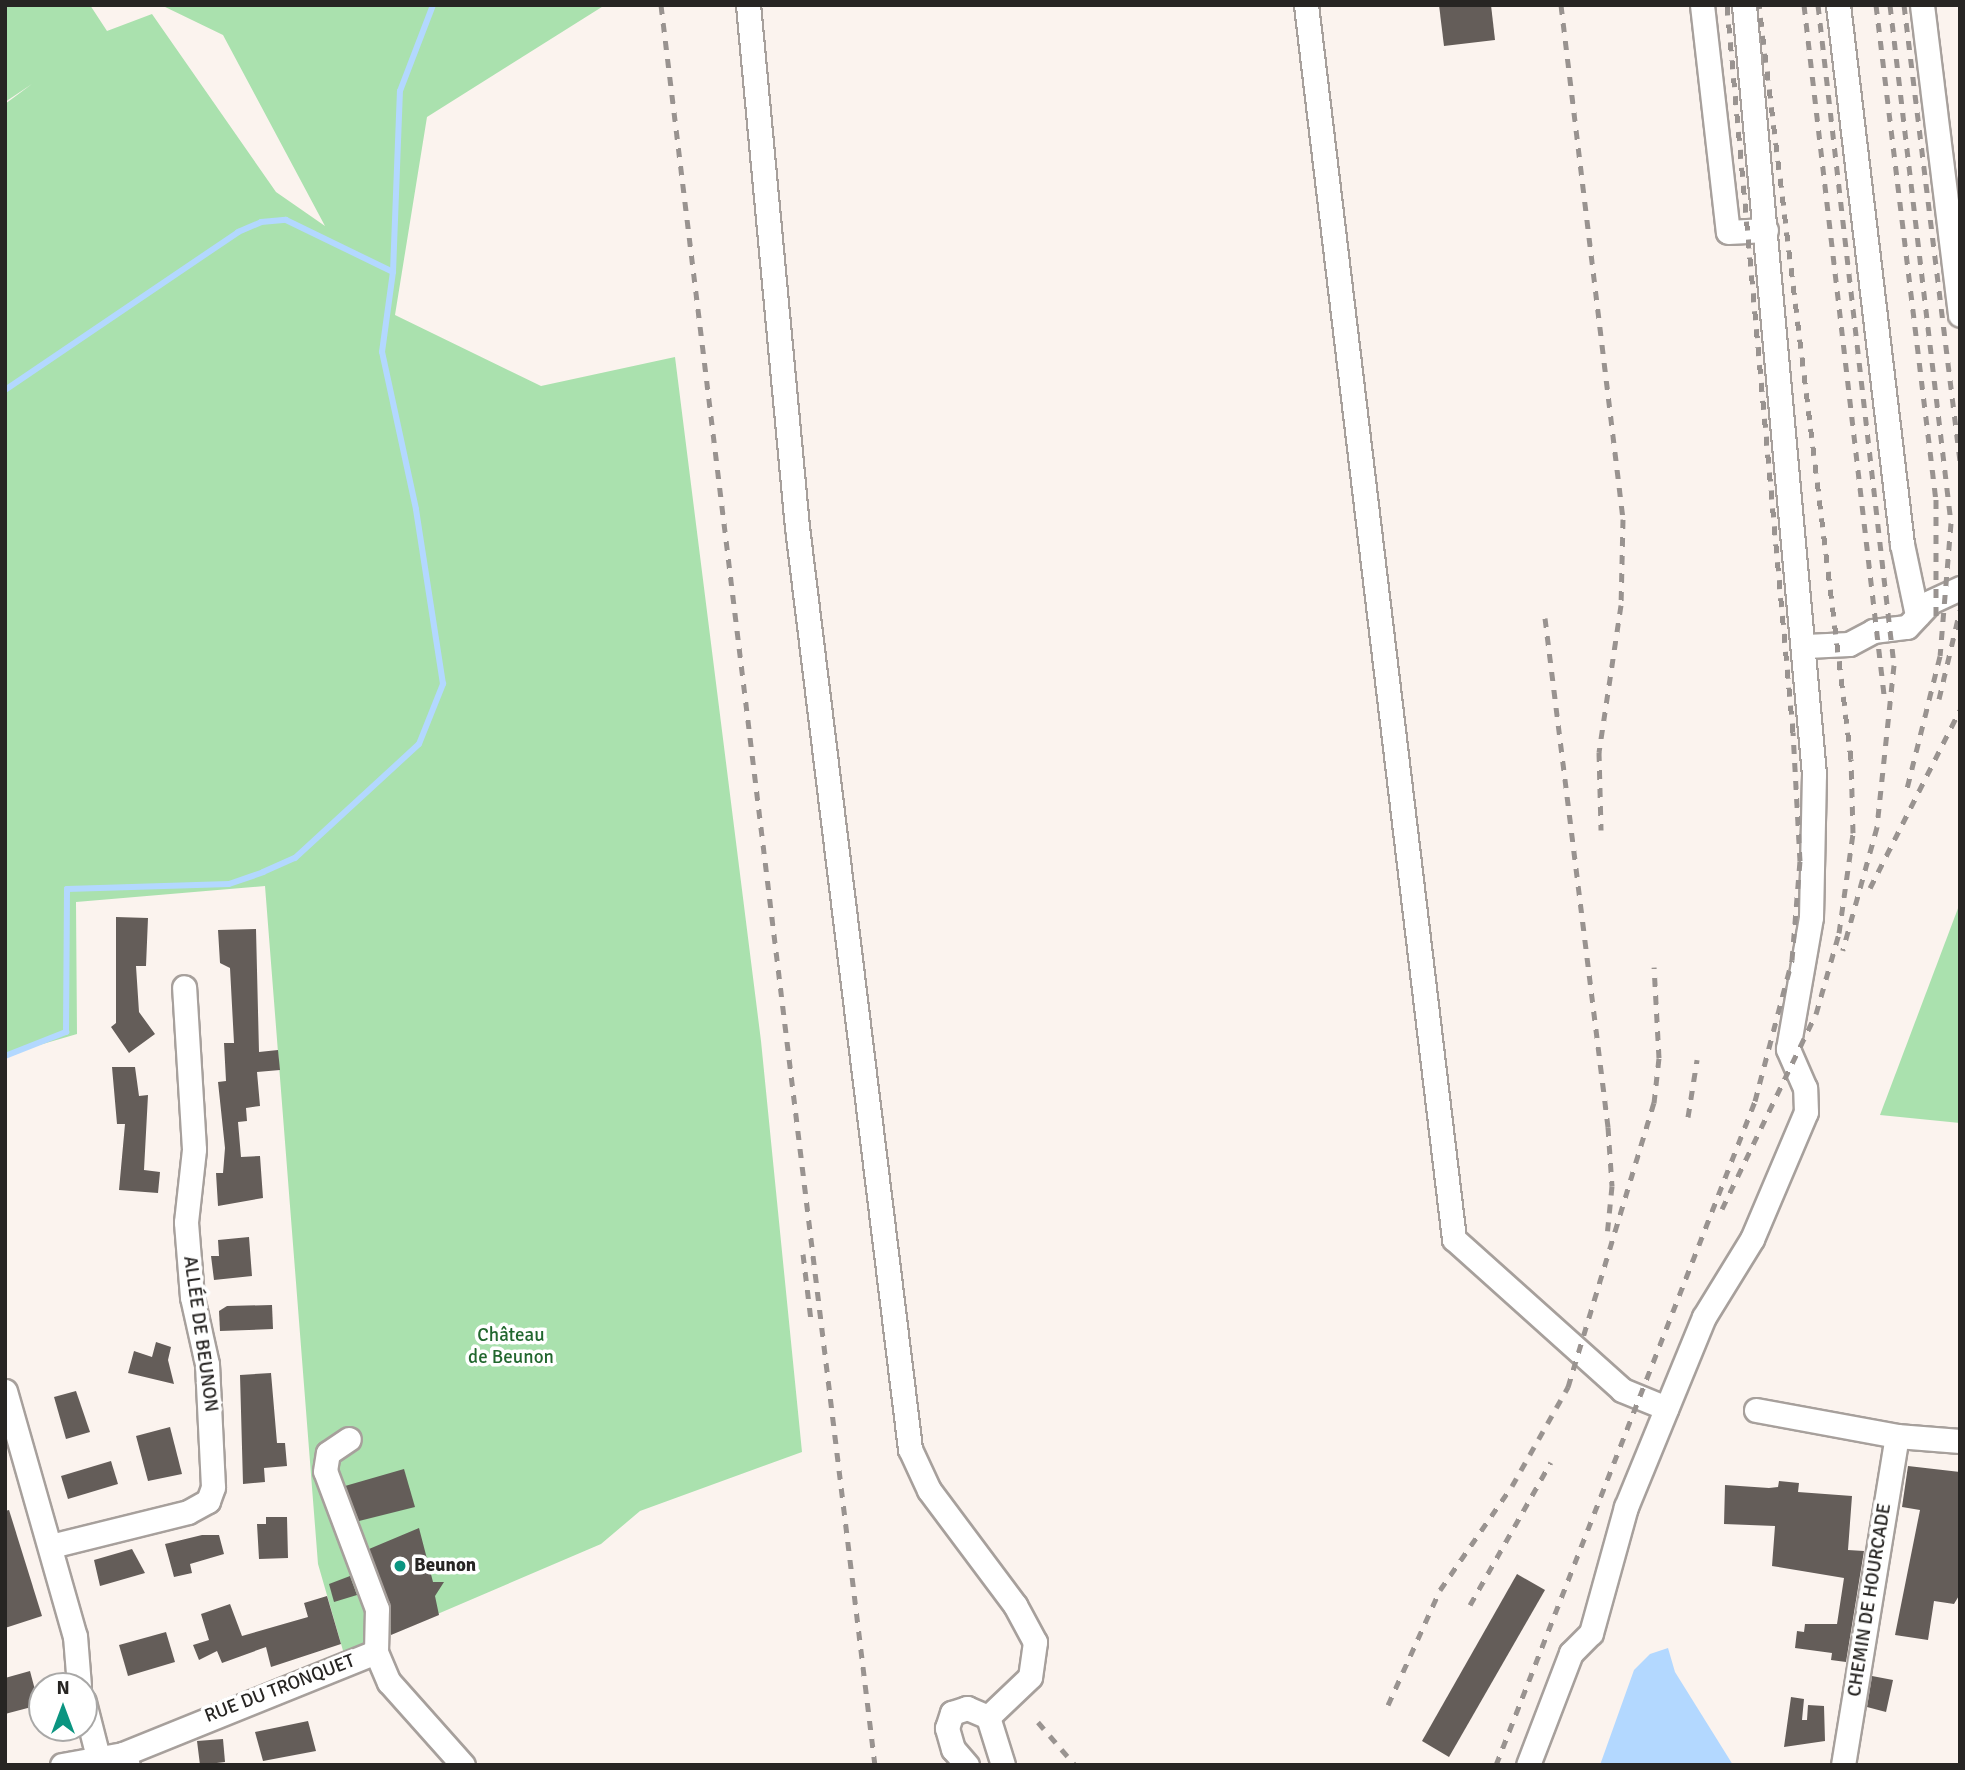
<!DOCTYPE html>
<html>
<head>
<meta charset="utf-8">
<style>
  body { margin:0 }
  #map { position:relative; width:1965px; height:1770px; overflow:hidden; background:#fbf3ee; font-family:Signika,sans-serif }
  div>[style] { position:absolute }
  .green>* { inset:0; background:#aae1ae }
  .water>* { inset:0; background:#b3d8ff }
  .stream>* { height:6px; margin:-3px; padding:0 3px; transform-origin:3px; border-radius:3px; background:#b3d8ff }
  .building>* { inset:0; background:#645d59 }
  .roads { filter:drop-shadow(2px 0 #a7a09c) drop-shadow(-2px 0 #a7a09c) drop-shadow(0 2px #a7a09c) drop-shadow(0 -2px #a7a09c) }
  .minor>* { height:23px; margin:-11.5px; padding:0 11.5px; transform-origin:11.5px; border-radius:11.5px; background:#fff }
  .rail>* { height:5px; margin-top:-2.5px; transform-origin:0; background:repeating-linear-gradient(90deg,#999390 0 9px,transparent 0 18px) }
  .dots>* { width:19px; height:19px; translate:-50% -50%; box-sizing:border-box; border:4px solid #fff; border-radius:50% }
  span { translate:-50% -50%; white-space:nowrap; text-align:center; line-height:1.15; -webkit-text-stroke:7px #fff; paint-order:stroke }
  .street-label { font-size:19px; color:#272523 }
  .park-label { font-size:19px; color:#21672e }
  .poi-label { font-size:19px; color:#272523; font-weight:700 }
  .left { translate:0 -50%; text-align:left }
  .frame { position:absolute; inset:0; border:7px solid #272523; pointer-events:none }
  .north { position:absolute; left:28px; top:1672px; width:70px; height:70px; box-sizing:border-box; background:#fff; border:2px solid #a9a8a7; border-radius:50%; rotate:0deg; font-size:19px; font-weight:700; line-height:28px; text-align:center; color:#272523 }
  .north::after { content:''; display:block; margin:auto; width:24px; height:32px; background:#0b9581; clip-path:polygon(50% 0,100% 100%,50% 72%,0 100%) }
</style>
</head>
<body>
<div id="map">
  <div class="green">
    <i style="clip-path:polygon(5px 5px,90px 5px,107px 31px,152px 14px,276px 192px,325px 226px,223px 35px,161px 5px,605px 5px,427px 117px,395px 315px,541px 386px,675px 357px,761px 1041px,802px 1452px,640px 1511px,601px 1544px,344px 1654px,318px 1564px,265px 886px,76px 902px,77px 1034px,5px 1055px,5px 104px,32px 84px,5px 102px)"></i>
    <i style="clip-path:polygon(1960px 903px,1960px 1123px,1880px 1115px)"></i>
  </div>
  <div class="water">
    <i style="clip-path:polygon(1668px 1648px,1675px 1672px,1733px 1765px,1600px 1765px,1634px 1670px,1650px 1654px)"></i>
  </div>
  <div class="stream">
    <i style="left:5px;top:390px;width:282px;rotate:-34.1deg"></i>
    <i style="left:238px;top:232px;width:25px;rotate:-23deg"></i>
    <i style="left:261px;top:222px;width:25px;rotate:-5deg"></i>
    <i style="left:286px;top:220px;width:119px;rotate:25.9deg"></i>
    <i style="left:393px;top:272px;width:181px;rotate:-87.8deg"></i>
    <i style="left:400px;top:91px;width:92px;rotate:-69deg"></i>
    <i style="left:5px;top:1056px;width:66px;rotate:-21.5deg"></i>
    <i style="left:66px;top:1032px;width:143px;rotate:-89.6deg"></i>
    <i style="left:67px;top:889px;width:162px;rotate:-1.8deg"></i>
    <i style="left:229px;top:884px;width:36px;rotate:-19deg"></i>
    <i style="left:263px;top:872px;width:35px;rotate:-24deg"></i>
    <i style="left:295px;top:858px;width:168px;rotate:-42.6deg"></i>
    <i style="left:419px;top:744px;width:65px;rotate:-68.2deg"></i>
    <i style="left:443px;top:684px;width:177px;rotate:-98.8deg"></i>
    <i style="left:416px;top:509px;width:161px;rotate:-102.2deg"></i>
    <i style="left:382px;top:352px;width:81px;rotate:-82.2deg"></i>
  </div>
  <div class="building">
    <i style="clip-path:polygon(1439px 5px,1491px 5px,1495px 40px,1444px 46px)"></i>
    <i style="clip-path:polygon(116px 917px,148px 918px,146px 966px,136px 966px,139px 1012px,155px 1034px,129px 1053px,111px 1027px,116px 1023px)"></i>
    <i style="clip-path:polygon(256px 929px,259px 1052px,278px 1050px,280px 1070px,257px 1072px,260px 1106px,246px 1108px,247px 1121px,238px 1122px,241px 1157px,260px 1156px,263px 1198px,218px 1206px,216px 1173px,223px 1173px,225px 1148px,218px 1082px,226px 1081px,224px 1043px,234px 1043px,230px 968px,220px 963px,218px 930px)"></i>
    <i style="clip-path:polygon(112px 1067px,135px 1067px,139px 1096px,148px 1095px,144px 1170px,160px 1172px,158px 1193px,119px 1190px,125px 1124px,117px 1124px)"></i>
    <i style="clip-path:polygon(249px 1237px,252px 1276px,214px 1280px,211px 1256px,219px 1256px,218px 1240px)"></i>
    <i style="clip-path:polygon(272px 1305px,273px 1329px,220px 1331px,219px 1311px,227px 1306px)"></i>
    <i style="clip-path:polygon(156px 1342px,171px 1347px,168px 1360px,174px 1384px,128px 1373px,134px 1351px,152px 1357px)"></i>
    <i style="clip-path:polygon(271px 1373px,277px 1443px,285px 1443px,287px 1466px,264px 1468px,265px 1482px,243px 1484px,240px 1375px)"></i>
    <i style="clip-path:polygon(76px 1391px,90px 1432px,66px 1439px,54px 1397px)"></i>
    <i style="clip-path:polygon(170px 1427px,182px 1474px,148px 1481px,136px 1436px)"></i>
    <i style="clip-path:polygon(111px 1461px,118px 1484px,68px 1499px,61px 1476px)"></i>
    <i style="clip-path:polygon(1908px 1466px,1960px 1472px,1960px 1594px,1954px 1604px,1934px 1601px,1928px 1640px,1895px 1635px,1920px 1510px,1902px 1507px)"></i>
    <i style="clip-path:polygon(404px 1469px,415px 1507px,359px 1521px,345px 1486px)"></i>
    <i style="clip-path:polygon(1779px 1481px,1799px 1483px,1798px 1492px,1852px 1496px,1848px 1550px,1864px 1551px,1846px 1662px,1831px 1660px,1832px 1653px,1795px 1648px,1797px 1631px,1804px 1632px,1805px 1624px,1837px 1624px,1844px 1578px,1772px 1566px,1775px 1526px,1724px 1524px,1725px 1485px,1769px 1488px,1778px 1487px)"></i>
    <i style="clip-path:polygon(9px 1510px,42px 1616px,5px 1628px,5px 1511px)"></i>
    <i style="clip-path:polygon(266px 1517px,287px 1517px,288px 1558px,259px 1559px,257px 1524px,266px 1524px)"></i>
    <i style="clip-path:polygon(419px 1528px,433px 1582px,444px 1582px,435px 1596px,439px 1615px,391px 1635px,390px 1605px,369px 1549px)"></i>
    <i style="clip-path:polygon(202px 1535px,219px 1535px,224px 1554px,190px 1564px,192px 1573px,174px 1577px,165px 1544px)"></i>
    <i style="clip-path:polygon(132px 1549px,145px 1573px,100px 1586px,94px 1560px)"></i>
    <i style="clip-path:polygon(1517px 1574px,1545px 1590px,1449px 1757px,1422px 1741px)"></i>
    <i style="clip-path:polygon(350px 1576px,357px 1595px,334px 1602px,329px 1584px)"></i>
    <i style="clip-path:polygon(327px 1596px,341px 1644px,271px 1667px,266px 1647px,222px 1663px,217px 1651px,199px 1660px,193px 1645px,209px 1640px,201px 1614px,230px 1604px,242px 1636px,308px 1617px,304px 1603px)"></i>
    <i style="clip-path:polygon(166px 1632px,175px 1662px,128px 1676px,119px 1645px)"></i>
    <i style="clip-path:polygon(30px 1671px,39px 1705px,5px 1714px,5px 1678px)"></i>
    <i style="clip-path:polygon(1872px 1676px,1893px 1680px,1886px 1712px,1867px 1707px)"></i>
    <i style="clip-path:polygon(1791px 1697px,1804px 1699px,1802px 1720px,1807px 1720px,1808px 1705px,1824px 1706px,1825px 1741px,1784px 1747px)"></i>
    <i style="clip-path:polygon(308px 1721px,316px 1751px,263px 1761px,255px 1732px)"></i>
    <i style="clip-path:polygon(223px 1739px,225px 1762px,200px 1765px,197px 1741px)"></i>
  </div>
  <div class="roads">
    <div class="minor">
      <i style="left:748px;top:5px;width:524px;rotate:84.64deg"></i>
      <i style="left:797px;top:527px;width:929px;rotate:83.01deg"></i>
      <i style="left:910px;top:1449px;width:45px;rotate:65.1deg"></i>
      <i style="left:929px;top:1490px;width:144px;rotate:53.2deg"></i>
      <i style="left:1015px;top:1605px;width:42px;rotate:61.6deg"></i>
      <i style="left:1035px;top:1642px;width:35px;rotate:98deg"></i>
      <i style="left:1030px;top:1677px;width:58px;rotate:136.4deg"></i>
      <i style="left:1306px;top:5px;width:1243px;rotate:83.16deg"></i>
      <i style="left:1454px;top:1239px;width:226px;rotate:41.9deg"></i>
      <i style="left:1622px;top:1390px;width:48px;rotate:22.2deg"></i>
      <i style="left:1702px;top:5px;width:228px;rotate:83.5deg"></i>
      <i style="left:1728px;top:232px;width:38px;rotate:-3deg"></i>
      <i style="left:1838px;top:5px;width:543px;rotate:83.23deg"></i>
      <i style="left:1902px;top:544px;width:73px;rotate:78.1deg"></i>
      <i style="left:1922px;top:5px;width:312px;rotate:83deg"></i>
      <i style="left:1806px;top:646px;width:43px;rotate:-2.7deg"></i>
      <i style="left:1849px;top:644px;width:27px;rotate:-28deg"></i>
      <i style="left:1873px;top:631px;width:34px;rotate:-7deg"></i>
      <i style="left:1907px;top:627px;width:34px;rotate:-47deg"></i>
      <i style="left:1930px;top:602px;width:33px;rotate:-25deg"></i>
      <i style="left:5px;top:1391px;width:255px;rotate:74.1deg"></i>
      <i style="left:75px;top:1636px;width:50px;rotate:85.4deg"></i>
      <i style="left:1756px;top:1410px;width:143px;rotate:10.4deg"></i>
      <i style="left:1897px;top:1436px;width:63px;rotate:4.5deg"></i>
      <i style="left:51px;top:1546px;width:141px;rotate:-13.9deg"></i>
      <i style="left:188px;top:1512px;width:23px;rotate:-29deg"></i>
      <i style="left:208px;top:1501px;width:15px;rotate:-70deg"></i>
      <i style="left:213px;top:1487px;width:123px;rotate:-92.8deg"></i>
      <i style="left:207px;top:1364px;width:69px;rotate:-102.6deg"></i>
      <i style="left:192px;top:1297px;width:75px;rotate:-94.6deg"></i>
      <i style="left:186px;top:1222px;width:73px;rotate:-83.7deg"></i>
      <i style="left:194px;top:1149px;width:162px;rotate:-93.5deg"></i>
      <i style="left:376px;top:1652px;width:33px;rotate:67deg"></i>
      <i style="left:389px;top:1682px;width:111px;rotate:48.3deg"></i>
      <i style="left:84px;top:1702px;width:57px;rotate:75.7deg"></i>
      <i style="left:123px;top:1754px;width:273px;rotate:-22deg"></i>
      <i style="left:376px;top:1652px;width:43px;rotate:-88.7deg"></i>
      <i style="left:377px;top:1609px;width:147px;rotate:-110.6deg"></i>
      <i style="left:325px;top:1471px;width:18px;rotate:-81deg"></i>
      <i style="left:328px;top:1453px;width:25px;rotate:-34deg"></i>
      <i style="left:62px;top:1765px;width:62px;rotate:-10.2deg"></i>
      <i style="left:123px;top:1754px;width:12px;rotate:66deg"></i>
      <i style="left:967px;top:1765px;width:21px;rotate:-131deg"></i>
      <i style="left:953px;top:1749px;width:22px;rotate:-106deg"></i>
      <i style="left:947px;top:1728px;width:16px;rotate:-72deg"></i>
      <i style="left:952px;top:1713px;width:16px;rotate:-18deg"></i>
      <i style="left:967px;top:1708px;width:23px;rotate:23deg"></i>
      <i style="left:988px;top:1717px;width:50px;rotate:72.6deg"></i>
      <i style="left:1528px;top:1765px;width:120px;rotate:-69deg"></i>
      <i style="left:1571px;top:1653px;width:28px;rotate:-45deg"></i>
      <i style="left:1591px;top:1633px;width:131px;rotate:-74.5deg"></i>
      <i style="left:1626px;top:1507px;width:205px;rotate:-67.7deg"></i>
      <i style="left:1704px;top:1317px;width:92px;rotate:-58.4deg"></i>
      <i style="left:1752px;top:1239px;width:138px;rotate:-67deg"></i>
      <i style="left:1806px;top:1112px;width:24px;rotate:-92deg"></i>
      <i style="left:1805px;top:1088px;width:43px;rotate:-113.6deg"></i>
      <i style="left:1788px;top:1049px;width:134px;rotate:-80.1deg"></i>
      <i style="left:1811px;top:917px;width:143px;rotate:-88.8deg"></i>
      <i style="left:1814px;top:774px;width:772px;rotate:-95.2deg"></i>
      <i style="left:1843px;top:1765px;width:333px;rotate:-80.7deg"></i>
    </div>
  </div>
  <div class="rail">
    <i style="left:661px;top:5px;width:1773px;rotate:83.07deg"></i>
    <i style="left:1561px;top:5px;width:518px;rotate:83.12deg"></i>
    <i style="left:1623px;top:519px;width:86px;rotate:91.3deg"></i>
    <i style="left:1621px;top:605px;width:149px;rotate:98.5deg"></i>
    <i style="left:1599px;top:752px;width:78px;rotate:88.5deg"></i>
    <i style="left:1804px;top:5px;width:694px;rotate:83.38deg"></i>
    <i style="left:1818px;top:5px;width:664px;rotate:83.43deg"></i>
    <i style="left:1894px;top:665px;width:163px;rotate:96deg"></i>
    <i style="left:1877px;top:827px;width:128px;rotate:105.5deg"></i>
    <i style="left:1876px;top:5px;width:498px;rotate:83.1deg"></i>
    <i style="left:1936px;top:499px;width:118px;rotate:90deg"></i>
    <i style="left:1890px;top:5px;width:522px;rotate:83.28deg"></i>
    <i style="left:1951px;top:523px;width:133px;rotate:94.7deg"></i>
    <i style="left:1940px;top:656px;width:140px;rotate:104deg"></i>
    <i style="left:1904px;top:5px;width:461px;rotate:83deg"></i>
    <i style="left:1545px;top:618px;width:513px;rotate:82.94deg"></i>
    <i style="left:1608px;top:1127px;width:59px;rotate:86.1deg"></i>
    <i style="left:1612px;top:1186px;width:50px;rotate:95.7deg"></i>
    <i style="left:1939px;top:699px;width:91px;rotate:-76.7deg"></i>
    <i style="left:1870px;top:888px;width:199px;rotate:-63.2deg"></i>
    <i style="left:1688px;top:1117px;width:58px;rotate:-81deg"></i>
    <i style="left:1722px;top:1209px;width:216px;rotate:-64.3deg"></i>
    <i style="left:1816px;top:1014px;width:84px;rotate:-74.1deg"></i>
    <i style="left:1839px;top:933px;width:101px;rotate:-82deg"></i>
    <i style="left:1853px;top:833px;width:74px;rotate:-91.5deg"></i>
    <i style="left:1851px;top:759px;width:760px;rotate:-96.96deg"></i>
    <i style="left:803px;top:1254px;width:66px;rotate:83.1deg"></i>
    <i style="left:1470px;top:1605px;width:164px;rotate:-60.5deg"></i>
    <i style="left:1388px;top:1705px;width:126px;rotate:-65.7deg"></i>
    <i style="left:1440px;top:1590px;width:126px;rotate:-55.3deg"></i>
    <i style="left:1512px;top:1486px;width:114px;rotate:-60.5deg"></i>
    <i style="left:1568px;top:1387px;width:297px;rotate:-73.2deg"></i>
    <i style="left:1654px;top:1103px;width:45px;rotate:-83.7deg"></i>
    <i style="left:1659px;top:1058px;width:91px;rotate:-93.1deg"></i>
    <i style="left:1038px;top:1722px;width:57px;rotate:49.3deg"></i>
    <i style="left:1496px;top:1765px;width:713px;rotate:-68.69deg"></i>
    <i style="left:1755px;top:1101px;width:146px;rotate:-75.3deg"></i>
    <i style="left:1792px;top:960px;width:99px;rotate:-85.4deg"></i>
    <i style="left:1800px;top:861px;width:129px;rotate:-93.1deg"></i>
    <i style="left:1793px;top:732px;width:730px;rotate:-95.19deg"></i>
  </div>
  <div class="dots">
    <i style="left:400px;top:1566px;background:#0b9581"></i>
  </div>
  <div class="street-label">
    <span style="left:200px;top:1334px;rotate:82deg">ALLÉE DE BEUNON</span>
    <span style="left:1870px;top:1600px;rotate:-81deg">CHEMIN DE HOURCADE</span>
    <span style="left:280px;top:1689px;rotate:-21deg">RUE DU TRONQUET</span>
  </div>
  <div class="park-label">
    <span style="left:511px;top:1347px">Château<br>de Beunon</span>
  </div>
  <div class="poi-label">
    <span class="left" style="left:414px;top:1566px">Beunon</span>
  </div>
  <div class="frame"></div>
  <div class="north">N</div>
</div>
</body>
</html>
